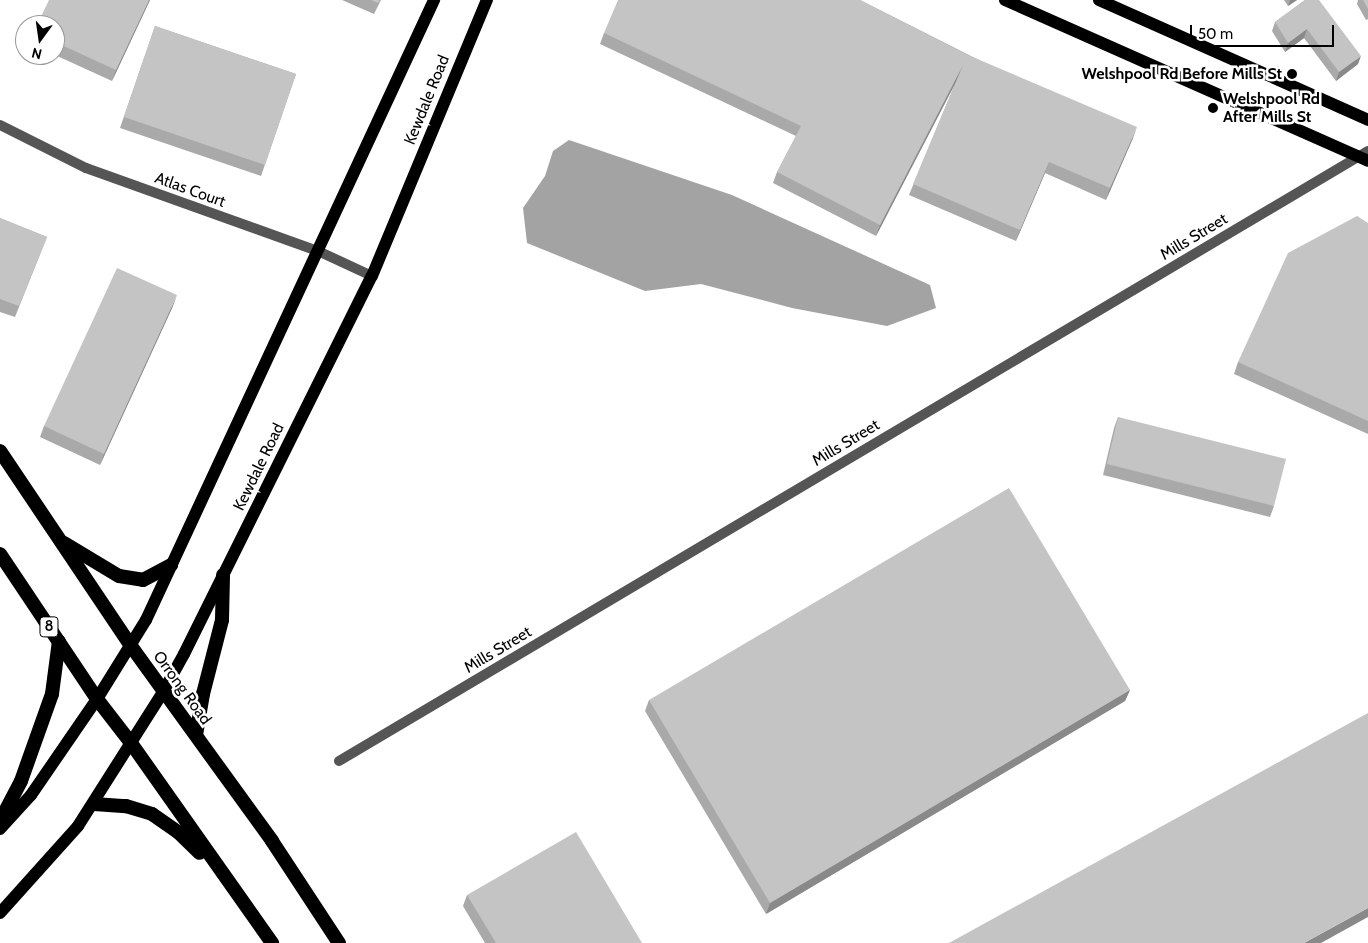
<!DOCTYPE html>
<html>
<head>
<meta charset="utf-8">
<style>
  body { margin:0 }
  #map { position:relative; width:1368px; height:943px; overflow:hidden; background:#fff; font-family:Cabin,sans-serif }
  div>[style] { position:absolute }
  .water>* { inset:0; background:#a3a3a3 }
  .minor>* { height:10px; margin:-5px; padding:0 5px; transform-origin:5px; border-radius:5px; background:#555 }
  .primary>* { height:12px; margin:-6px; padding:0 6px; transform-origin:6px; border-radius:6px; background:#000 }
  .trunk>* { height:14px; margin:-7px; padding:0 7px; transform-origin:7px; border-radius:7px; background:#000 }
  .wall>* { inset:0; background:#a9a9a9 }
  .shaded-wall>* { inset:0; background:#898989 }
  .building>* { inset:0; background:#c4c4c4 }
  .dots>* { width:14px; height:14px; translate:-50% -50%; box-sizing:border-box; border:2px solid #fff; border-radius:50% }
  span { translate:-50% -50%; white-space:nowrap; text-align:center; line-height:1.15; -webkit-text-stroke:5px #fff; paint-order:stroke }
  .shield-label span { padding:1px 4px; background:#fff; border:1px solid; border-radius:4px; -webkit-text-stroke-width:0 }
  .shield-label { font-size:15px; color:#000; font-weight:700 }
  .poi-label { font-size:16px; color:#000; font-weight:700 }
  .right { translate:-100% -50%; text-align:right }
  .left { translate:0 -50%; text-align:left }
  .street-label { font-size:16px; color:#000 }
  .north { position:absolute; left:15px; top:15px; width:50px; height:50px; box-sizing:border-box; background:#fff; border:1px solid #999; border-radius:50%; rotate:194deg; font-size:14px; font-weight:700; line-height:20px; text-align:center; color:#000 }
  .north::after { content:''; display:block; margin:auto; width:18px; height:22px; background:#000; clip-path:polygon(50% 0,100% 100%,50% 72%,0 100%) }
  .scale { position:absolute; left:1190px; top:25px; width:144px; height:22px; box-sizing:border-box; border:2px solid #000; border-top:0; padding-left:6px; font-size:15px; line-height:18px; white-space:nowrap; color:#000; -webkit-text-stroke:4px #fff; paint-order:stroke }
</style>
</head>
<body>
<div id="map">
  <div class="water">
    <i style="clip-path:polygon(569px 140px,732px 195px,930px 285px,936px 308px,887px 326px,792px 308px,701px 284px,645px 291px,527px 243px,523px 208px,545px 176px,553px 151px)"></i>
  </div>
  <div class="minor">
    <i style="left:0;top:125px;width:96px;rotate:26.6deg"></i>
    <i style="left:86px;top:168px;width:246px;rotate:19.7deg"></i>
    <i style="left:318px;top:251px;width:60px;rotate:24.8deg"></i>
    <i style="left:339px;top:761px;width:1196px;rotate:-30.66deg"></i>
  </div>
  <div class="primary">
    <i style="left:1005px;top:0;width:397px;rotate:23.9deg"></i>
    <i style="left:1099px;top:0;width:295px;rotate:24deg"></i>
    <i style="left:0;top:829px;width:46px;rotate:-47.6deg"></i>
    <i style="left:31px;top:795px;width:116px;rotate:-55.5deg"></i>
    <i style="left:97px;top:699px;width:93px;rotate:-58.2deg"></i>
    <i style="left:146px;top:620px;width:684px;rotate:-65.08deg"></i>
    <i style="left:0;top:913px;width:117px;rotate:-48.1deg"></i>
    <i style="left:78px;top:826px;width:159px;rotate:-57.6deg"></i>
    <i style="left:163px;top:692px;width:43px;rotate:-61.1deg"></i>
    <i style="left:184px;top:654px;width:422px;rotate:-63.6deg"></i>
    <i style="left:372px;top:276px;width:299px;rotate:-67.4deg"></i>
  </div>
  <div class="trunk">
    <i style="left:0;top:451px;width:235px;rotate:56.1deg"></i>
    <i style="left:131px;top:646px;width:241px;rotate:54.1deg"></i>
    <i style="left:272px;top:841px;width:122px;rotate:56.7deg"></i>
    <i style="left:64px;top:543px;width:64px;rotate:31deg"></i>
    <i style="left:119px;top:576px;width:24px;rotate:9deg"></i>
    <i style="left:143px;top:580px;width:32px;rotate:-28deg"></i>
    <i style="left:0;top:554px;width:174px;rotate:56.2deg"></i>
    <i style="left:97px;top:699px;width:56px;rotate:52.3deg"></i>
    <i style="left:131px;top:743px;width:245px;rotate:54.8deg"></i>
    <i style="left:196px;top:735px;width:42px;rotate:-80.3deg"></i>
    <i style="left:203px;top:694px;width:76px;rotate:-75.6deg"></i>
    <i style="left:222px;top:620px;width:45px;rotate:-88.7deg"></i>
    <i style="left:94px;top:804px;width:32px;rotate:4deg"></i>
    <i style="left:126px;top:806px;width:27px;rotate:17deg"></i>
    <i style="left:152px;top:814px;width:32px;rotate:35deg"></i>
    <i style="left:178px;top:832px;width:30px;rotate:44deg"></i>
    <i style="left:0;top:821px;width:45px;rotate:-62.3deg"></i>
    <i style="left:21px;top:781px;width:92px;rotate:-70.4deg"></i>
    <i style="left:52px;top:694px;width:53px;rotate:-82.5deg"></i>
  </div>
  <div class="wall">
    <i style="clip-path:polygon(49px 0,150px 0,112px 81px,55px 55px,55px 25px)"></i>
    <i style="clip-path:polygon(342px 0,381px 0,374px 14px)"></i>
    <i style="clip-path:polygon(860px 0,1133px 138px,1106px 200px,1045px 173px,1016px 241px,909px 195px,955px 84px,876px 236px,773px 183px,777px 172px,796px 136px,600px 44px,604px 33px)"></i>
    <i style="clip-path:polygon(1284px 0,1297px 0,1288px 6px)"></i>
    <i style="clip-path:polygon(1305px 0,1358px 64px,1336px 81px,1304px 38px,1285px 52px,1272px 31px,1275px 22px)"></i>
    <i style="clip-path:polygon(1358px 0,1368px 0,1368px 19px,1366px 20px,1357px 4px)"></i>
    <i style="clip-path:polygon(155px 26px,296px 74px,261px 176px,120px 128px)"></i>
    <i style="clip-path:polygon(0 218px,47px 237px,15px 317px,0 312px)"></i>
    <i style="clip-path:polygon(1368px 223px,1368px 434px,1234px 374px,1238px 362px)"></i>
    <i style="clip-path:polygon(173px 306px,100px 465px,40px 437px,44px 426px)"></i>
    <i style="clip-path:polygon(1118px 417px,1274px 506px,1270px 517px,1103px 475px,1114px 428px)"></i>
    <i style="clip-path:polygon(1130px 690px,1125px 701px,766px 914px,645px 711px,649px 700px)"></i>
    <i style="clip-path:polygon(467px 895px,642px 943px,485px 943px,463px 906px)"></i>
  </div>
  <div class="shaded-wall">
    <i style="clip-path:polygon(149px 0,150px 0,112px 81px,116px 70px)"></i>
    <i style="clip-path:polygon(1290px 0,1297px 0,1288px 6px)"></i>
    <i style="clip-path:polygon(1307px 29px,1304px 38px,1285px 52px,1288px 43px)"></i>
    <i style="clip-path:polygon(1361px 56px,1358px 64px,1336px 81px,1339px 72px)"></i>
    <i style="clip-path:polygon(963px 65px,959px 76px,876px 236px,880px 225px)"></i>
    <i style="clip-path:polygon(1137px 127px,1133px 138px,1106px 200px,1110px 188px)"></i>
    <i style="clip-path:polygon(1049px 162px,1045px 173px,1016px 241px,1020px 230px)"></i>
    <i style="clip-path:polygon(177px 295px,173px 306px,100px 465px,104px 454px)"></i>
    <i style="clip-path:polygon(1130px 690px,1125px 701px,766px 914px,770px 903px)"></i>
    <i style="clip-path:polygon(1368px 908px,1368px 917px,1321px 943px,1304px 943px)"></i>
  </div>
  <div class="building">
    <i style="clip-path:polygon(49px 0,149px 0,116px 70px,55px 42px,55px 25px,37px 25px)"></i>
    <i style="clip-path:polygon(371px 0,380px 0,378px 3px)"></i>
    <i style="clip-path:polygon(618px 0,860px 0,968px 55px,1137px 127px,1110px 188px,1049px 162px,1020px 230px,913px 184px,963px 65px,880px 225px,777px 172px,801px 126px,604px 33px)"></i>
    <i style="clip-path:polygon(1305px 0,1319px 0,1361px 56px,1339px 72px,1307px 29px,1288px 43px,1275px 22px)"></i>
    <i style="clip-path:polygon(1363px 0,1368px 0,1368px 9px)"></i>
    <i style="clip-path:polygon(155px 26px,296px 74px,265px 165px,124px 117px)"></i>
    <i style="clip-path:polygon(1357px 216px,1368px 223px,1368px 421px,1238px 362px,1288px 253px)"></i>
    <i style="clip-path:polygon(0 218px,47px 237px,19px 306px,0 299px)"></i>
    <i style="clip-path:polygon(117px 268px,177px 295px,104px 454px,44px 426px)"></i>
    <i style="clip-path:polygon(1118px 417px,1286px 459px,1274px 506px,1107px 464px)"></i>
    <i style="clip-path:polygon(1009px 488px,1130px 690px,770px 903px,649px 700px)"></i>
    <i style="clip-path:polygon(1368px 713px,1368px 908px,1304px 943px,949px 943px)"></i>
    <i style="clip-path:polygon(576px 832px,642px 943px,496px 943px,467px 895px)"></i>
  </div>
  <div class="dots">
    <i style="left:1292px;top:74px;background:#000"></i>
    <i style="left:1213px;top:108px;background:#000"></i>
  </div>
  <div class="shield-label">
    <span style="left:49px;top:627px">8</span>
  </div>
  <div class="poi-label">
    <span class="right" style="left:1282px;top:74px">Welshpool Rd Before Mills St</span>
    <span class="left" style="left:1223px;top:108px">Welshpool Rd<br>After Mills St</span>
  </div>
  <div class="street-label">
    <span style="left:427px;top:100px;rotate:-68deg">Kewdale Road</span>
    <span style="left:190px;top:190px;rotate:20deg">Atlas Court</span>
    <span style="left:1194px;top:237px;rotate:-31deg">Mills Street</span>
    <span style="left:846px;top:443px;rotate:-31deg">Mills Street</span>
    <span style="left:259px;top:467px;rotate:-64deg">Kewdale Road</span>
    <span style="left:498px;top:650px;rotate:-31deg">Mills Street</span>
    <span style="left:182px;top:688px;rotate:54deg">Orrong Road</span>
  </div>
  <div class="north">N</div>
  <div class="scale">50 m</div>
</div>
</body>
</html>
